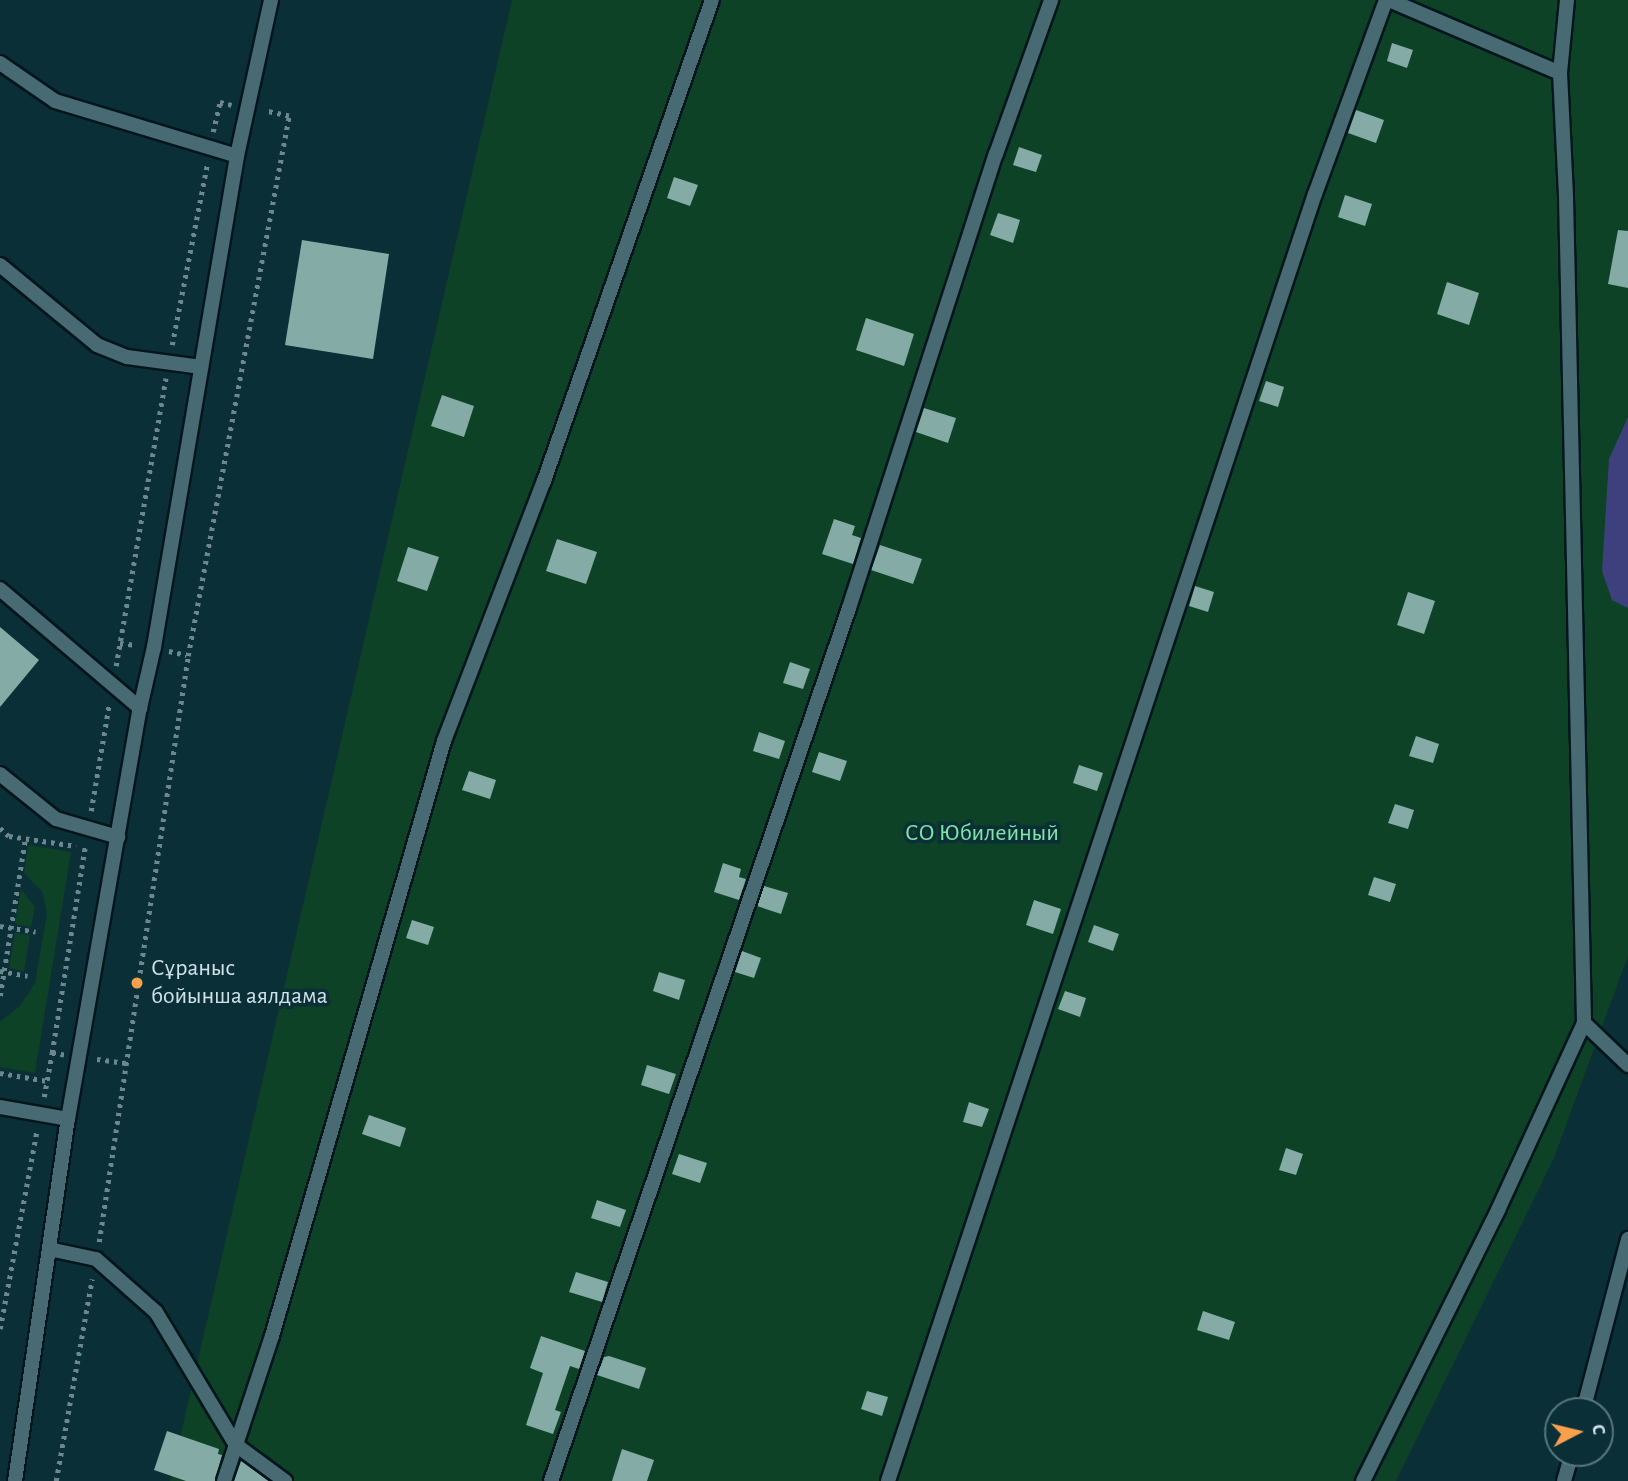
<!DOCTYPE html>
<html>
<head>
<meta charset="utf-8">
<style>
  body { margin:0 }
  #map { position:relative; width:1628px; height:1481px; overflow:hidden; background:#0b2f37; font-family:"Alegreya Sans",sans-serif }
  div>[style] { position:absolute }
  .green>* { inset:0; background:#0d4226 }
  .water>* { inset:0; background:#3e407d }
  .building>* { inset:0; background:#84aba6 }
  .path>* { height:4.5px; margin-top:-2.25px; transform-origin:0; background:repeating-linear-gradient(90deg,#6c878f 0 3.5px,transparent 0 8.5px) }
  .roads { filter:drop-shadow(2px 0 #00161c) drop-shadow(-2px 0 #00161c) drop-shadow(0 2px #00161c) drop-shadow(0 -2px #00161c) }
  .lane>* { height:14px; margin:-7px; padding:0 7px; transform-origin:7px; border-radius:7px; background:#476a73 }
  .dots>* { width:19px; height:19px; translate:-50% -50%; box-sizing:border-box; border:4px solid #0b2f37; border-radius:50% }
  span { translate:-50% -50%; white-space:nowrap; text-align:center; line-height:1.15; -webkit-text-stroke:7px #0b2f37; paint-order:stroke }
  .park-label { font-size:24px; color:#80e5a5 }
  .poi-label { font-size:24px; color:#cfe2e8 }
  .left { translate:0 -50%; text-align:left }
  .north { position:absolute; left:1544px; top:1397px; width:70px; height:70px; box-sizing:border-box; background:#0b2f37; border:2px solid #59777e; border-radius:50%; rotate:83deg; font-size:19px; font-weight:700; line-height:28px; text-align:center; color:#cfe2e8 }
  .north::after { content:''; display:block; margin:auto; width:24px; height:32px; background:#f9a04c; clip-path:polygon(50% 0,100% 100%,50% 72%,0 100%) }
</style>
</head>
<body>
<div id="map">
  <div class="green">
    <i style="clip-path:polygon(512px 0,1628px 0,1628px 956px,1554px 1158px,1396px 1481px,170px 1481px)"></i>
    <i style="clip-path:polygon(28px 845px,71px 852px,35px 1073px,0 1067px,0 1022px,20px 1006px,35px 983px,47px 914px,43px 893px,24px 873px)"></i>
    <i style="clip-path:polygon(21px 889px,35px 907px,31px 927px,15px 924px)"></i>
    <i style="clip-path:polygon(15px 933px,30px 935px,24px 971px,9px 968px)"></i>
  </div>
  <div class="water">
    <i style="clip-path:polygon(1628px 417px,1628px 608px,1612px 600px,1602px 571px,1609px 459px)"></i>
  </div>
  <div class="building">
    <i style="clip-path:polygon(1392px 43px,1413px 50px,1407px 68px,1387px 61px)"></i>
    <i style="clip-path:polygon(1356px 110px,1384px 120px,1376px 143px,1348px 133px)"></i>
    <i style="clip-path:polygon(1019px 147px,1042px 155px,1036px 172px,1013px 165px)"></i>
    <i style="clip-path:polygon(674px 177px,698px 185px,690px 206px,667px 198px)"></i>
    <i style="clip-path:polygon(1345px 195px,1372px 204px,1365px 226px,1338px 217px)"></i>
    <i style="clip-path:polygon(998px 213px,1020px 220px,1013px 243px,990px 235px)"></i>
    <i style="clip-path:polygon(1618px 230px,1628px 231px,1628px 288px,1608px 284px)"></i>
    <i style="clip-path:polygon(302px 240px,389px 254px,373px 359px,285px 345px)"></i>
    <i style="clip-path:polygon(1447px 282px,1479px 293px,1469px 325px,1437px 314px)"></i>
    <i style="clip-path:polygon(866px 318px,914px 334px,904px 366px,856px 350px)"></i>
    <i style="clip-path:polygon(1266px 381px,1284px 387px,1278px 407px,1259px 401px)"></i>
    <i style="clip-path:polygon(442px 395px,474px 406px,464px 437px,431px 426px)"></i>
    <i style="clip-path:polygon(924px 408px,956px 418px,948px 443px,916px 432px)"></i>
    <i style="clip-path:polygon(834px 519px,855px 526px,852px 535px,861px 538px,853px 564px,822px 554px)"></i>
    <i style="clip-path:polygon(557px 539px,597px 552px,586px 584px,546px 571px)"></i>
    <i style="clip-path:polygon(880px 545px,922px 559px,913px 584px,871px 570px)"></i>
    <i style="clip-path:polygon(408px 547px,439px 557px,427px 591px,397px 581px)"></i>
    <i style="clip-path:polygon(1195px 586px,1214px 592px,1208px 612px,1189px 606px)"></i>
    <i style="clip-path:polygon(1408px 592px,1435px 601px,1424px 634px,1397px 625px)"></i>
    <i style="clip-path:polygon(0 627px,39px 660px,0 707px)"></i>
    <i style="clip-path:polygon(790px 662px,810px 669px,803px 689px,783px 683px)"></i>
    <i style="clip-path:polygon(759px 732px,785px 741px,779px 759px,753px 751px)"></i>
    <i style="clip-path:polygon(1416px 736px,1439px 744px,1433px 763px,1409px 756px)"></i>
    <i style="clip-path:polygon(819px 752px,847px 761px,840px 781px,812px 772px)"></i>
    <i style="clip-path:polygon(1079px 765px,1103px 773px,1097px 791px,1073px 783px)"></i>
    <i style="clip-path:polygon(469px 771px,496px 780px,490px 799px,462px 790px)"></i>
    <i style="clip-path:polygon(1395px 804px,1414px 810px,1408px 829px,1388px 823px)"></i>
    <i style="clip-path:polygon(723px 863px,741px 869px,739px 877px,746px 879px,739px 900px,714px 892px)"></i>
    <i style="clip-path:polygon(1374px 877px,1396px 884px,1390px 902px,1368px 895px)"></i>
    <i style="clip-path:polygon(764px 886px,788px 893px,781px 914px,757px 906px)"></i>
    <i style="clip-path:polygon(1034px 900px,1061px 909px,1053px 934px,1026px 925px)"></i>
    <i style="clip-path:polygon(412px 920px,434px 927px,428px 945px,406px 938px)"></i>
    <i style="clip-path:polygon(1094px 925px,1119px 934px,1113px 951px,1088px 942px)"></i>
    <i style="clip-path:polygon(742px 951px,761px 958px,754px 978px,735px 972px)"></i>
    <i style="clip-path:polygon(659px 972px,685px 980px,679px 1000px,653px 991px)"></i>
    <i style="clip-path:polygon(1065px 991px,1086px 998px,1080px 1017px,1058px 1009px)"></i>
    <i style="clip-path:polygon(647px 1065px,676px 1074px,669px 1094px,641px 1085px)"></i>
    <i style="clip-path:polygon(969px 1102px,989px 1109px,982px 1127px,963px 1122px)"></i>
    <i style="clip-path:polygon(369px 1115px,406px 1128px,400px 1147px,362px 1134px)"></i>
    <i style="clip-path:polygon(1286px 1148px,1303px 1154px,1296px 1175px,1279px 1170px)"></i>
    <i style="clip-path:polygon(679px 1154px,707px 1163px,700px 1183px,672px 1174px)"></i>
    <i style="clip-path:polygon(597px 1200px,626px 1210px,620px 1227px,591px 1218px)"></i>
    <i style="clip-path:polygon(576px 1272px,608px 1282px,602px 1302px,569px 1292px)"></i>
    <i style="clip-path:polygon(1203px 1311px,1235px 1322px,1229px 1340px,1197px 1330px)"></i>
    <i style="clip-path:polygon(541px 1336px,585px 1351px,579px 1369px,570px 1366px,555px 1410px,561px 1412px,553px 1434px,526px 1425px,543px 1373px,530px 1368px)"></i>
    <i style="clip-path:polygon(609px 1356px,646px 1368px,639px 1389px,597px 1375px,604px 1357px)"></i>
    <i style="clip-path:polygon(867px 1391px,888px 1397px,882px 1416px,861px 1409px)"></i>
    <i style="clip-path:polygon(167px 1431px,219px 1449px,218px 1454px,222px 1455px,215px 1481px,186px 1481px,154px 1470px)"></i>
    <i style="clip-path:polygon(622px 1449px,654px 1460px,647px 1481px,612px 1481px)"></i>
    <i style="clip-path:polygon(241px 1461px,243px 1462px,269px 1481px,234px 1481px)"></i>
  </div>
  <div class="path">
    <i style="left:213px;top:132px;width:31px;rotate:-77deg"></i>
    <i style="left:220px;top:102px;width:12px;rotate:14deg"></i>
    <i style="left:172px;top:345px;width:183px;rotate:-79deg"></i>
    <i style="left:120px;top:643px;width:16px;rotate:7deg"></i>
    <i style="left:169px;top:651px;width:18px;rotate:13deg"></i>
    <i style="left:116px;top:666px;width:292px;rotate:-80.2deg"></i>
    <i style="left:91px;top:811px;width:108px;rotate:-80.4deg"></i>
    <i style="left:0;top:828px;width:12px;rotate:42deg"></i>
    <i style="left:9px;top:836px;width:68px;rotate:8.5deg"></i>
    <i style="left:0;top:926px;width:36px;rotate:9deg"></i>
    <i style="left:0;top:971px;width:28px;rotate:10deg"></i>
    <i style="left:0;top:996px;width:158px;rotate:-80.9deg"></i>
    <i style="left:64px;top:1055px;width:12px;rotate:-171deg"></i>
    <i style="left:52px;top:1053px;width:209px;rotate:-80.9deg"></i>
    <i style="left:97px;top:1059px;width:29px;rotate:8deg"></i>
    <i style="left:0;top:1073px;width:48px;rotate:9.7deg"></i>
    <i style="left:44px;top:1097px;width:45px;rotate:-79.7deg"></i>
    <i style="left:99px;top:1242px;width:593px;rotate:-81.36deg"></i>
    <i style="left:188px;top:656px;width:549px;rotate:-79.41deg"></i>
    <i style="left:289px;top:116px;width:25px;rotate:-168deg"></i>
    <i style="left:0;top:1329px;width:203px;rotate:-79.5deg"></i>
    <i style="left:56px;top:1481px;width:205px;rotate:-79.9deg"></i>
  </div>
  <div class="roads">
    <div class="lane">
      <i style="left:1389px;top:0;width:186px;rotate:23.1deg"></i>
      <i style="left:1567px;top:0;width:73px;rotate:95.5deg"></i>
      <i style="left:1560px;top:73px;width:124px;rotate:87.2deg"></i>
      <i style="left:1566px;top:197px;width:826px;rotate:88.75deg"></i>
      <i style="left:1584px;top:1023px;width:61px;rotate:43.7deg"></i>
      <i style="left:0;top:63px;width:67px;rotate:34.6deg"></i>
      <i style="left:55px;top:101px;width:190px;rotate:16.8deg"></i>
      <i style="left:0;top:265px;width:126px;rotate:39.5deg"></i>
      <i style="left:97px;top:345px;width:32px;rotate:22deg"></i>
      <i style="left:127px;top:357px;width:75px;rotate:7.7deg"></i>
      <i style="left:0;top:589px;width:184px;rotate:40.4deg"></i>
      <i style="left:0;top:774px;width:72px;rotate:38.8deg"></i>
      <i style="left:56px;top:819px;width:65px;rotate:16.2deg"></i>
      <i style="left:0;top:1107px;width:69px;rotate:10deg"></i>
      <i style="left:49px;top:1249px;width:48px;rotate:12deg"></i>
      <i style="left:96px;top:1259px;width:80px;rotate:41.5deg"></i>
      <i style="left:156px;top:1312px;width:155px;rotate:59deg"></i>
      <i style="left:236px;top:1445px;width:61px;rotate:36.3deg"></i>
      <i style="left:1583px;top:1411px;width:178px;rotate:-75.3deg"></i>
      <i style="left:15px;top:1481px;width:366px;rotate:-81.7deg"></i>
      <i style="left:68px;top:1119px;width:417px;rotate:-80.1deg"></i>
      <i style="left:140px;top:708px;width:63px;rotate:-77.1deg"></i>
      <i style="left:154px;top:647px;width:498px;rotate:-80.4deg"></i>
      <i style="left:237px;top:156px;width:160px;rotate:-77.7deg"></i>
      <i style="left:224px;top:1481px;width:153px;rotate:-71.7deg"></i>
      <i style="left:272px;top:1336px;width:619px;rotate:-73.88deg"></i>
      <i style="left:444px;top:741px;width:279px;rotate:-69deg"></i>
      <i style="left:544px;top:481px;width:509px;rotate:-70.75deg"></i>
      <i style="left:551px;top:1481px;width:922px;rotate:-71.15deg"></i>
      <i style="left:849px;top:608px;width:477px;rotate:-72.1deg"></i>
      <i style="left:996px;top:154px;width:164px;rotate:-70.3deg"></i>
      <i style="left:888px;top:1481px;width:1356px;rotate:-71.65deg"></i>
      <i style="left:1315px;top:194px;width:207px;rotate:-69.9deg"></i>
      <i style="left:1363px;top:1481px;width:303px;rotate:-63.5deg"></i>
      <i style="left:1498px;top:1210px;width:206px;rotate:-65.3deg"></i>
      <i style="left:1564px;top:1481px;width:29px;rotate:-74deg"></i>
    </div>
  </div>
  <div class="dots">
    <i style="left:137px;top:983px;background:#f9a04c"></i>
  </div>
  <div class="park-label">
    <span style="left:982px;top:834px">СО Юбилейный</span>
  </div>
  <div class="poi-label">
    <span class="left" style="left:151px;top:983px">Сұраныс<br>бойынша аялдама</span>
  </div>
  <div class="north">С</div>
</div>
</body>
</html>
